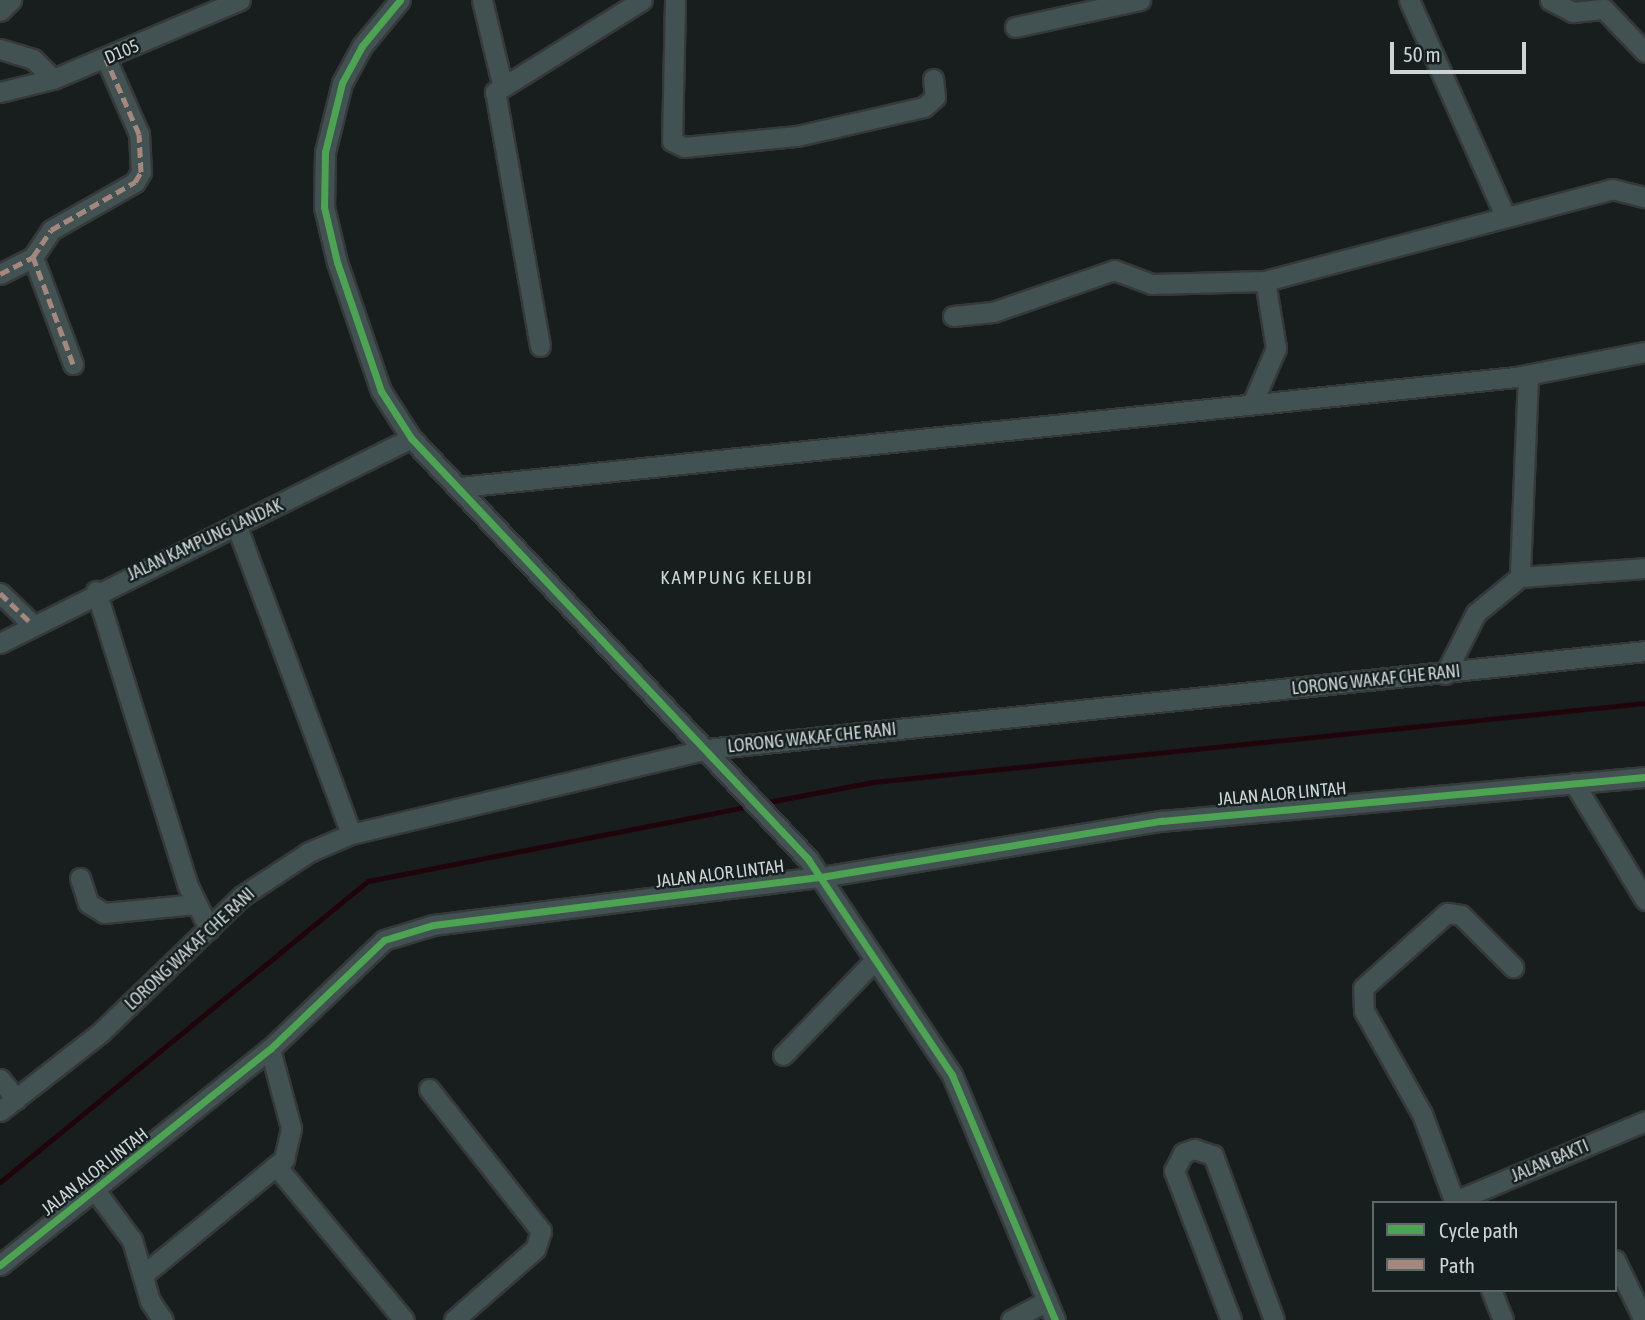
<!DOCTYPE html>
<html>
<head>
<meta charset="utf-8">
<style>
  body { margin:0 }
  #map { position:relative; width:1645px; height:1320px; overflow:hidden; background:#181d1d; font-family:"Asap Condensed",sans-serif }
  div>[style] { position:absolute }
  .stream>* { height:5px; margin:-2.5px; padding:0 2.5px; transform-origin:2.5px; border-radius:2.5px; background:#20040c }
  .roads { filter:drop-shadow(2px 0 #363939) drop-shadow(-2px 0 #363939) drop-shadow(0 2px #363939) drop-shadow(0 -2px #363939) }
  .minor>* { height:19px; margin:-9.5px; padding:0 9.5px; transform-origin:9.5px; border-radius:9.5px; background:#425152 }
  .quiet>* { height:5px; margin-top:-2.5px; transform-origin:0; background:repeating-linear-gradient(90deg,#a5887d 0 10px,transparent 0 15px) }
  .cycleway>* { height:7px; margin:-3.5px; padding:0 3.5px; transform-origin:3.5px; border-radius:3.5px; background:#4ca352 }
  span { translate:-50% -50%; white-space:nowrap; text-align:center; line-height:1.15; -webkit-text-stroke:5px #151f20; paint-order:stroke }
  .street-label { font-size:18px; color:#cdd4d4 }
  .neighbourhood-label { font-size:19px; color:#cdd4d4; letter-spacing:2px }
  .legend { position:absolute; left:1372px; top:1201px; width:245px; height:91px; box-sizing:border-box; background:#151f20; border:2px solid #5f6768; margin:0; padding:9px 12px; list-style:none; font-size:21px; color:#cdd4d4 }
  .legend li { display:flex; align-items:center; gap:14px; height:35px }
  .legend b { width:35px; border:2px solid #5f6768 }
  .scale { position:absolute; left:1390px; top:42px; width:136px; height:32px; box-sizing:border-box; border:4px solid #cdd4d4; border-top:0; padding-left:9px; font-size:21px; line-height:24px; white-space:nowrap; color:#cdd4d4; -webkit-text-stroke:5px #151f20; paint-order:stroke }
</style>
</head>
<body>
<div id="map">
  <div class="stream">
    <i style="left:763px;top:803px;width:112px;rotate:-10.8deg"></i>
    <i style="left:873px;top:782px;width:776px;rotate:-5.84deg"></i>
    <i style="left:0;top:1182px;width:475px;rotate:-39.3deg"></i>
    <i style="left:368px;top:881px;width:389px;rotate:-11.1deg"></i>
  </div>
  <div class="roads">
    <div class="minor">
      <i style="left:400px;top:0;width:60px;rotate:129.6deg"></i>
      <i style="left:362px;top:46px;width:42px;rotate:118.4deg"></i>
      <i style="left:342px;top:83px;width:71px;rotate:103.8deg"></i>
      <i style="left:325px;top:152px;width:55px;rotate:91deg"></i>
      <i style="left:324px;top:207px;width:57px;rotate:76.7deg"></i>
      <i style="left:337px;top:262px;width:136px;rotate:71.2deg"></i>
      <i style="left:381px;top:391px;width:56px;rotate:57.4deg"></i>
      <i style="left:411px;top:438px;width:579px;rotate:46.68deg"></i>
      <i style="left:808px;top:859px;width:260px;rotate:56.3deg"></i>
      <i style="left:952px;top:1075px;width:266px;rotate:67.2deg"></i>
      <i style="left:482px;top:0;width:86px;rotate:76.6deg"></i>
      <i style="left:675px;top:0;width:141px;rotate:91.2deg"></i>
      <i style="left:672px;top:141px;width:13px;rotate:27deg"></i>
      <i style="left:684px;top:147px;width:114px;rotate:-5.6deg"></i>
      <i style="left:797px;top:136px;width:130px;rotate:-12.9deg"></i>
      <i style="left:924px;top:107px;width:15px;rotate:-42deg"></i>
      <i style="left:935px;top:97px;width:18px;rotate:-96deg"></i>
      <i style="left:1409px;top:0;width:236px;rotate:66deg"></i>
      <i style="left:1550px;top:0;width:26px;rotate:28deg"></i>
      <i style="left:1573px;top:12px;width:31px;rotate:-6deg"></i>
      <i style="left:1604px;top:9px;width:59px;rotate:46.4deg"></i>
      <i style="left:0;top:11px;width:16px;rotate:-45deg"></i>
      <i style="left:1015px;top:27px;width:128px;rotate:-12.2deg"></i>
      <i style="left:0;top:49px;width:34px;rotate:17deg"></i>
      <i style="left:33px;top:59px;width:28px;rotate:45deg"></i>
      <i style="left:0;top:92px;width:55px;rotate:-13.8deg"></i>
      <i style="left:53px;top:79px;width:203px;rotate:-22.9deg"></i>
      <i style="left:0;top:274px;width:37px;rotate:-27deg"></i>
      <i style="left:953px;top:316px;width:40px;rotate:-5.7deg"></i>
      <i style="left:993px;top:312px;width:128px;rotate:-19.1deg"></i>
      <i style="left:1114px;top:270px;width:40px;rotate:20.2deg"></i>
      <i style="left:1152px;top:284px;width:113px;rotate:-1.5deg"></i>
      <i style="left:1265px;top:281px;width:359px;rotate:-14.8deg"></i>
      <i style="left:1612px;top:189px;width:34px;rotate:14deg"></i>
      <i style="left:540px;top:346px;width:258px;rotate:-100deg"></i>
      <i style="left:495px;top:92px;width:173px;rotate:-32deg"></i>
      <i style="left:73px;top:364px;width:114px;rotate:-110.5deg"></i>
      <i style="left:33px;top:257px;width:32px;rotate:-56deg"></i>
      <i style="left:51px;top:230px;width:97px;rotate:-29.7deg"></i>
      <i style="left:135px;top:182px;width:12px;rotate:-59deg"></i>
      <i style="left:141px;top:172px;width:38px;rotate:-93deg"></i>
      <i style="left:139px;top:134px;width:82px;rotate:-113.7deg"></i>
      <i style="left:1528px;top:375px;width:202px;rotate:92.3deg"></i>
      <i style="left:1520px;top:577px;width:125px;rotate:-4.1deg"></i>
      <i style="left:1252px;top:404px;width:61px;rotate:-66.8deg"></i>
      <i style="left:1276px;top:348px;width:68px;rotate:-99.3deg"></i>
      <i style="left:460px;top:487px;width:1062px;rotate:-5.95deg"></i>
      <i style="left:1516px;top:377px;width:131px;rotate:-11deg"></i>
      <i style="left:237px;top:527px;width:327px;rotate:69.6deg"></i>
      <i style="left:96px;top:591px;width:307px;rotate:72.7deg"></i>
      <i style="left:187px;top:884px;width:50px;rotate:63.9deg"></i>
      <i style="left:0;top:593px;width:45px;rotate:44.1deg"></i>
      <i style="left:0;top:643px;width:459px;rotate:-26.5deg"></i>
      <i style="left:1445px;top:674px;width:68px;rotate:-63.1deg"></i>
      <i style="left:1476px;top:613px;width:57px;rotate:-39.3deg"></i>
      <i style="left:1574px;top:783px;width:137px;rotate:58.7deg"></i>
      <i style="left:80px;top:878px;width:26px;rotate:72deg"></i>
      <i style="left:88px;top:903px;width:19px;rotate:32deg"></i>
      <i style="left:104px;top:913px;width:91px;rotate:-5.6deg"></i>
      <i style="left:783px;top:1055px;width:132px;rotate:-45.9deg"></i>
      <i style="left:0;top:1079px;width:26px;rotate:51deg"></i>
      <i style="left:429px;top:1089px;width:181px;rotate:51.7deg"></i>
      <i style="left:541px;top:1231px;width:19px;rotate:108deg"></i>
      <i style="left:535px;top:1249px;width:108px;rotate:138.8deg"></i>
      <i style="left:0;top:1111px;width:128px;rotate:-38deg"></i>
      <i style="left:101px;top:1032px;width:196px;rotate:-44deg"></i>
      <i style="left:242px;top:896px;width:80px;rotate:-33.3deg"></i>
      <i style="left:309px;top:852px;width:46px;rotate:-23.2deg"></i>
      <i style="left:351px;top:834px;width:366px;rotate:-13.4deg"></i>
      <i style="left:707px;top:749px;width:943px;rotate:-5.96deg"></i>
      <i style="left:276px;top:1166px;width:200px;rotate:50.3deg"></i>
      <i style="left:97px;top:1193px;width:59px;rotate:53.3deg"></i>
      <i style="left:132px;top:1240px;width:64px;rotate:73.6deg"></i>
      <i style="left:150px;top:1301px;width:23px;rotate:56deg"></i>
      <i style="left:1455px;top:1201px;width:206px;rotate:-22.8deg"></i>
      <i style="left:1455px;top:1203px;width:95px;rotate:-110.3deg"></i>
      <i style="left:1422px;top:1114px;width:118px;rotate:-119.4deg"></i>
      <i style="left:1364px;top:1011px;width:23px;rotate:-92deg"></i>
      <i style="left:1363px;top:988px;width:113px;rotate:-41.8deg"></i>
      <i style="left:1447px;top:913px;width:14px;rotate:8deg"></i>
      <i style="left:1461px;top:915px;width:74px;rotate:45deg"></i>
      <i style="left:1615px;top:1260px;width:67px;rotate:64.2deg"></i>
      <i style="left:0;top:1265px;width:346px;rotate:-38.7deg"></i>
      <i style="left:270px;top:1049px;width:158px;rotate:-43.7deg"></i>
      <i style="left:384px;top:940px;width:51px;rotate:-17deg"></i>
      <i style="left:433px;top:925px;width:391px;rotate:-7.1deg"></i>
      <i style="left:821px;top:877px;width:345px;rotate:-9.4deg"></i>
      <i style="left:1161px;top:821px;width:486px;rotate:-5.2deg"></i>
      <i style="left:143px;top:1275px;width:183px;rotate:-39.4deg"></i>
      <i style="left:284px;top:1159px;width:32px;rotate:-77deg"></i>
      <i style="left:291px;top:1128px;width:82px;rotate:-104.9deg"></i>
      <i style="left:1491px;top:1290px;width:32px;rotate:68deg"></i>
      <i style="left:1011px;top:1320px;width:41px;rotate:-27.8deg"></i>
      <i style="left:1231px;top:1320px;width:160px;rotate:-110.9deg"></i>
      <i style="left:1174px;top:1171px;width:20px;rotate:-63deg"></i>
      <i style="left:1183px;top:1153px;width:12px;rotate:-20deg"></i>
      <i style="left:1194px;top:1149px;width:20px;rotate:18deg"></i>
      <i style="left:1213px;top:1155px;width:176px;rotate:69.7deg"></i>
    </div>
  </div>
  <div class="quiet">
    <i style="left:0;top:274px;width:37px;rotate:-27deg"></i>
    <i style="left:73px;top:364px;width:114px;rotate:-110.5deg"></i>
    <i style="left:33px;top:257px;width:32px;rotate:-56deg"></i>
    <i style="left:51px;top:230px;width:97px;rotate:-29.7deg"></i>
    <i style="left:135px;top:182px;width:12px;rotate:-59deg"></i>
    <i style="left:141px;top:172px;width:38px;rotate:-93deg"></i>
    <i style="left:139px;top:134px;width:82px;rotate:-113.7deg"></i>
    <i style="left:0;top:593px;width:45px;rotate:44.1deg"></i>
  </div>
  <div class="cycleway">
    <i style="left:400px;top:0;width:60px;rotate:129.6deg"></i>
    <i style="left:362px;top:46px;width:42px;rotate:118.4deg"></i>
    <i style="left:342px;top:83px;width:71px;rotate:103.8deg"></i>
    <i style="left:325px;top:152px;width:55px;rotate:91deg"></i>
    <i style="left:324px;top:207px;width:57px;rotate:76.7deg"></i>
    <i style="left:337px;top:262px;width:136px;rotate:71.2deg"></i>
    <i style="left:381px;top:391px;width:56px;rotate:57.4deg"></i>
    <i style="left:411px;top:438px;width:579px;rotate:46.68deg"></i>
    <i style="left:808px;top:859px;width:260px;rotate:56.3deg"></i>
    <i style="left:952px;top:1075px;width:266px;rotate:67.2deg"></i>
    <i style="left:0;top:1265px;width:346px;rotate:-38.7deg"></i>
    <i style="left:270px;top:1049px;width:158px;rotate:-43.7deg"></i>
    <i style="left:384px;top:940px;width:51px;rotate:-17deg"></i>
    <i style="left:433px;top:925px;width:391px;rotate:-7.1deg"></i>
    <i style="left:821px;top:877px;width:345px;rotate:-9.4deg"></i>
    <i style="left:1161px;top:821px;width:486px;rotate:-5.2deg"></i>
  </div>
  <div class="street-label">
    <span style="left:122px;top:52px;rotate:-23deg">D105</span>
    <span style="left:205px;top:540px;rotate:-25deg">JALAN KAMPUNG LANDAK</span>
    <span style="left:1376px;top:680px;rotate:-6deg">LORONG WAKAF CHE RANI</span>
    <span style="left:812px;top:738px;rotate:-6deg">LORONG WAKAF CHE RANI</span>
    <span style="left:1282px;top:794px;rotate:-5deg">JALAN ALOR LINTAH</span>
    <span style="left:720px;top:874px;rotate:-7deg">JALAN ALOR LINTAH</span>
    <span style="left:190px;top:949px;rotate:-43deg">LORONG WAKAF CHE RANI</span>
    <span style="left:1550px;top:1161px;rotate:-23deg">JALAN BAKTI</span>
    <span style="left:95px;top:1172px;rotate:-38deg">JALAN ALOR LINTAH</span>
  </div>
  <div class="neighbourhood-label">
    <span style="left:737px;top:578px">KAMPUNG KELUBI</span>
  </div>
  <ul class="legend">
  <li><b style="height:9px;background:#4ca352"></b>Cycle path</li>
  <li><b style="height:9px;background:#a5887d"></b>Path</li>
  </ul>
  <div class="scale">50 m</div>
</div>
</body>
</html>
